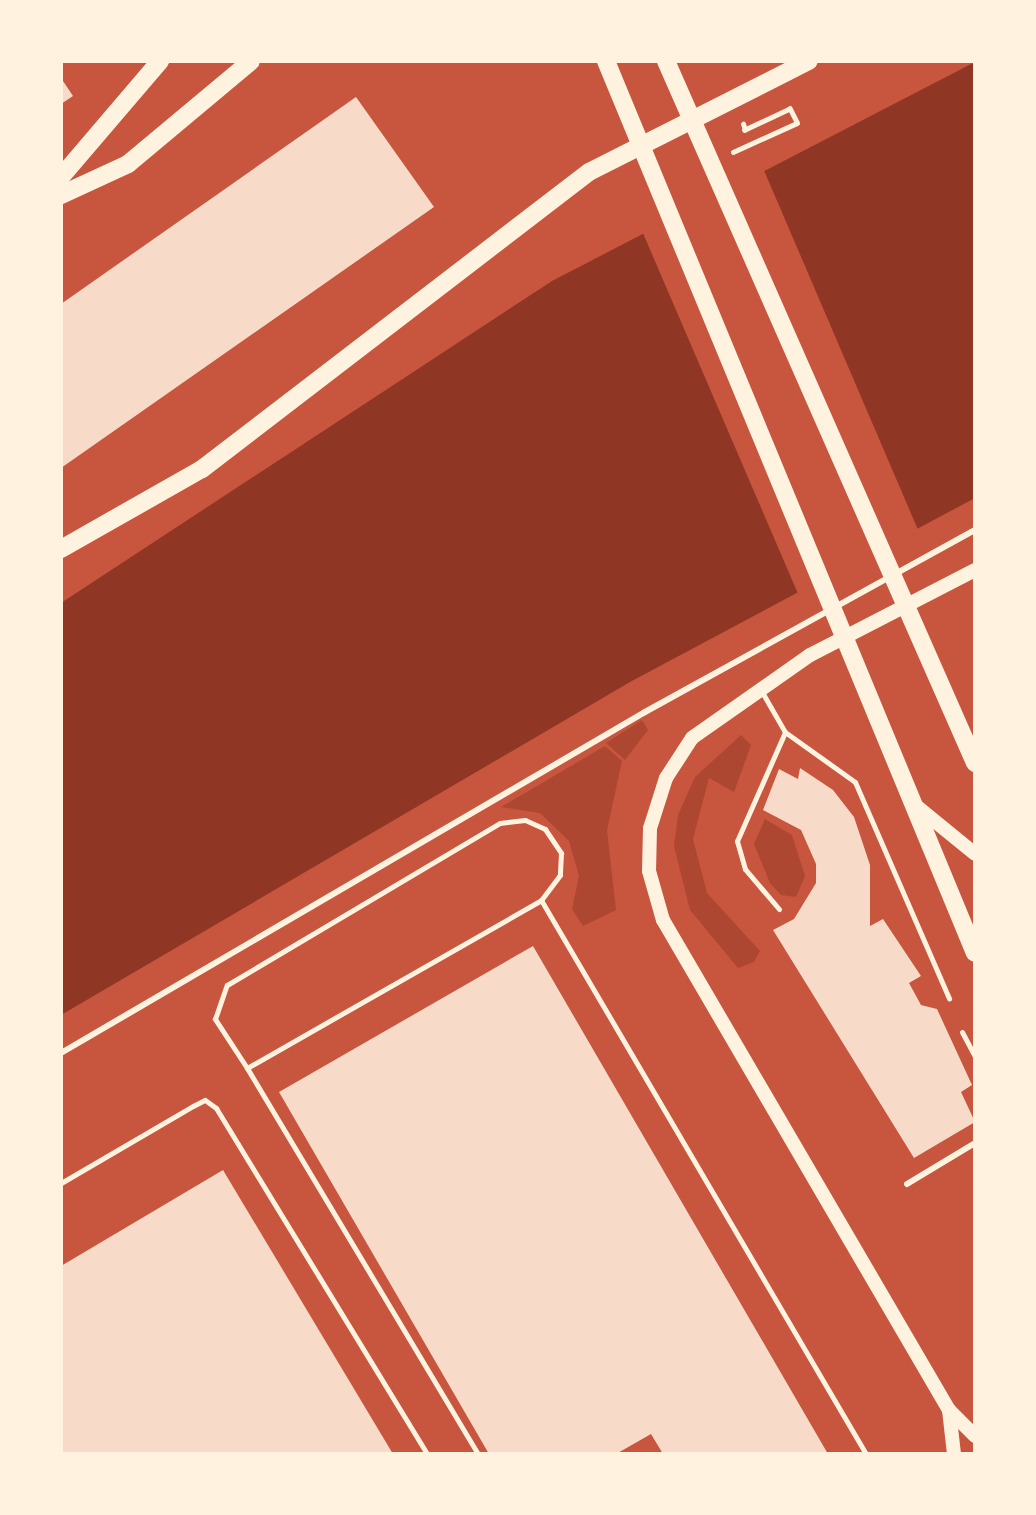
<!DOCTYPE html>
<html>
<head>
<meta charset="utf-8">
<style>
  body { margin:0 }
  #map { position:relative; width:1036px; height:1515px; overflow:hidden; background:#c8553d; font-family:"Zilla Slab",serif }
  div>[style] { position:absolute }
  .green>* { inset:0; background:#ae4732 }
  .water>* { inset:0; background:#8f3625 }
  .pier>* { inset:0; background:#c8553d }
  .building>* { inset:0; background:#f7dbc8 }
  .path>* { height:4.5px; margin:-2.25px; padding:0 2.25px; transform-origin:2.25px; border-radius:2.25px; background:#fff3e0 }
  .service>* { height:5px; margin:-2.5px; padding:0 2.5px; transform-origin:2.5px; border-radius:2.5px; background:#fff3e0 }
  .pedestrian>* { height:6px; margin:-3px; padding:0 3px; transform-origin:3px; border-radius:3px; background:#fff3e0 }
  .secondary>* { height:14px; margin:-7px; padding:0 7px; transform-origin:7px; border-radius:7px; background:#fff3e0 }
  .primary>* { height:18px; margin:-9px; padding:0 9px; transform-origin:9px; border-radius:9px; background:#fff3e0 }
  span { translate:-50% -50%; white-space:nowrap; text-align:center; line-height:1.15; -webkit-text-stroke:7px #fff3e0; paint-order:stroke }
  .frame { position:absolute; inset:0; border:63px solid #fff3e0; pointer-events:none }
</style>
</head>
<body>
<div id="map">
  <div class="green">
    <i style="clip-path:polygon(642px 720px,648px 730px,625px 760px,606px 743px)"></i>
    <i style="clip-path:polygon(741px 735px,751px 745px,734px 792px,709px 778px,693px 839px,707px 893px,760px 951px,754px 962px,738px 968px,690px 910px,674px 846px,678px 815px,695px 777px)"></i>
    <i style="clip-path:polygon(605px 746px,622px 761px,607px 830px,616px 910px,583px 926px,572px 909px,579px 876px,569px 841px,540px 813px,501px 807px)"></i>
    <i style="clip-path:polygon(765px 819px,792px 835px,805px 876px,796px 897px,781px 895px,770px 883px,754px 844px)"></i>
  </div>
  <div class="water">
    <i style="clip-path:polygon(975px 62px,975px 498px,630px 682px,61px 1015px,61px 603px,552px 281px)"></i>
  </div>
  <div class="pier">
    <i style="clip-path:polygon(763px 168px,919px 532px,799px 596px,642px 231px)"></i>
  </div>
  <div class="building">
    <i style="clip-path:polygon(61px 78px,73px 96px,61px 104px)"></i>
    <i style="clip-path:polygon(356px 97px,434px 207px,61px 468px,61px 304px)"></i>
    <i style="clip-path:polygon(800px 768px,833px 790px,854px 817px,870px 865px,870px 926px,883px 919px,921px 976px,909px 983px,921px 1005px,937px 1009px,972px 1085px,961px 1092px,975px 1122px,914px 1158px,773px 930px,794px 919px,816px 883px,816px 864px,801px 830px,763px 810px,779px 769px,798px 779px)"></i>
    <i style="clip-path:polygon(533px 946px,828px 1454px,663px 1454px,651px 1434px,616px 1454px,489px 1454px,279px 1092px)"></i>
    <i style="clip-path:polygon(223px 1170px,393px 1454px,61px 1454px,61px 1266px)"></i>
  </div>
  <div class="path">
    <i style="left:733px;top:152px;width:70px;rotate:-24.4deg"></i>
    <i style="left:797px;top:123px;width:16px;rotate:-117deg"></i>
    <i style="left:790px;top:109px;width:50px;rotate:155deg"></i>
    <i style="left:745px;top:130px;width:6px;rotate:-108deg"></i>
  </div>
  <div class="service">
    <i style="left:762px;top:692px;width:46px;rotate:60.1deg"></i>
    <i style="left:785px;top:732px;width:86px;rotate:35.5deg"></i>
    <i style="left:855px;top:782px;width:236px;rotate:66.5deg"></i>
    <i style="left:779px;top:909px;width:52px;rotate:-130.4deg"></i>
    <i style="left:745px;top:869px;width:29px;rotate:-106deg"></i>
    <i style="left:737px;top:841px;width:119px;rotate:-66.2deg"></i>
    <i style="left:962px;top:1032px;width:27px;rotate:62deg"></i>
    <i style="left:247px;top:1068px;width:59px;rotate:-123.1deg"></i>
    <i style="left:215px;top:1019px;width:36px;rotate:-71deg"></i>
    <i style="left:227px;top:985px;width:317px;rotate:-30.7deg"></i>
    <i style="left:500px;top:823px;width:25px;rotate:-7deg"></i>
    <i style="left:525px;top:820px;width:22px;rotate:24deg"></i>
    <i style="left:545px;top:829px;width:29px;rotate:56deg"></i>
    <i style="left:561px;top:853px;width:22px;rotate:93deg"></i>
    <i style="left:560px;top:875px;width:31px;rotate:127deg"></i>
    <i style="left:61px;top:1183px;width:153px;rotate:-30.3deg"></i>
    <i style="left:193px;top:1106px;width:13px;rotate:-27deg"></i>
    <i style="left:205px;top:1100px;width:14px;rotate:36deg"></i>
    <i style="left:216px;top:1108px;width:405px;rotate:58.6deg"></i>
    <i style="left:478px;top:1454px;width:450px;rotate:-120.9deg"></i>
    <i style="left:247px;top:1068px;width:339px;rotate:-29.7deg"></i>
    <i style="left:541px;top:900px;width:642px;rotate:59.6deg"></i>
  </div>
  <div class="pedestrian">
    <i style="left:61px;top:1053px;width:676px;rotate:-30.28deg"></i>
    <i style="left:645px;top:712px;width:377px;rotate:-28.9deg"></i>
    <i style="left:907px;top:1184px;width:79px;rotate:-31.1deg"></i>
  </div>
  <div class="secondary">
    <i style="left:975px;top:570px;width:186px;rotate:152.7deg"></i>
    <i style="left:810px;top:655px;width:144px;rotate:144.9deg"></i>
    <i style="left:692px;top:738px;width:48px;rotate:123deg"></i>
    <i style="left:666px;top:778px;width:52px;rotate:107.7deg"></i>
    <i style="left:650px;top:828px;width:43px;rotate:91.3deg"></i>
    <i style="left:649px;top:871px;width:51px;rotate:74.1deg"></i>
    <i style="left:663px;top:920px;width:567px;rotate:59.73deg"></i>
    <i style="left:949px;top:1410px;width:37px;rotate:45deg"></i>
    <i style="left:915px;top:805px;width:77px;rotate:39.2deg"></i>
    <i style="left:949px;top:1410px;width:44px;rotate:83.5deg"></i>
  </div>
  <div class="primary">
    <i style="left:606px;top:61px;width:965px;rotate:67.53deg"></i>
    <i style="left:666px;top:61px;width:767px;rotate:66.24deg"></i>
    <i style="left:61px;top:177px;width:153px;rotate:-49.5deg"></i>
    <i style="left:61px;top:195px;width:74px;rotate:-24.8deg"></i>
    <i style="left:128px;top:164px;width:160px;rotate:-39.9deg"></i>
    <i style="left:61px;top:549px;width:162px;rotate:-29.6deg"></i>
    <i style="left:202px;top:469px;width:488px;rotate:-37.5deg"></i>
    <i style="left:589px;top:172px;width:246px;rotate:-26.8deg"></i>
  </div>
  <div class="frame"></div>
</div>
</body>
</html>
